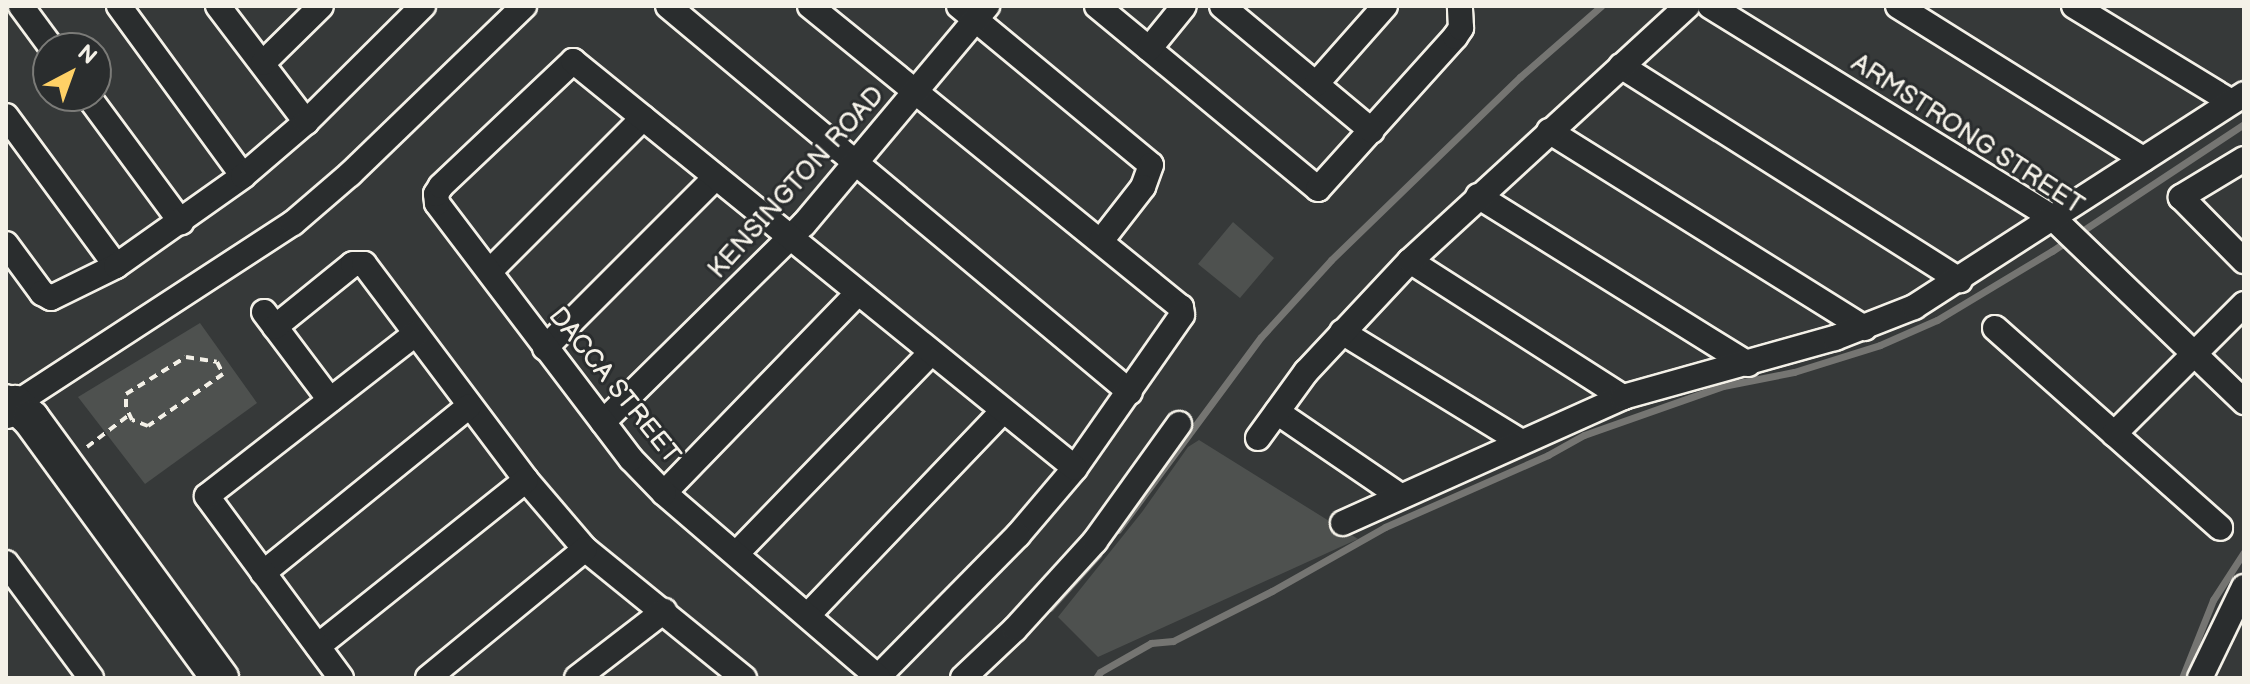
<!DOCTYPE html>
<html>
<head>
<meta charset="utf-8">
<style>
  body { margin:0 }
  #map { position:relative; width:2250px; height:684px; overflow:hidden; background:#363939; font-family:"Balsamiq Sans",sans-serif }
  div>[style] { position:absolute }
  .green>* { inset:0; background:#4e514f }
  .stream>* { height:7px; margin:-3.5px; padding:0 3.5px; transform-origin:3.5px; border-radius:3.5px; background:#757572 }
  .path>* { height:4px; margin-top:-2px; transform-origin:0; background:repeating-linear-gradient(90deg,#f4f1e8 0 8px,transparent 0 14px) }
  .roads { filter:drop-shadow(2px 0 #f4f1e8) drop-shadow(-2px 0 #f4f1e8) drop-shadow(0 2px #f4f1e8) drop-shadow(0 -2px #f4f1e8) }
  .street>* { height:24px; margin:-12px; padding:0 12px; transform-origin:12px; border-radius:12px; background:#2a2d2e }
  .secondary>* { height:36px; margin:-18px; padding:0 18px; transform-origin:18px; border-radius:18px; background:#2a2d2e }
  span { translate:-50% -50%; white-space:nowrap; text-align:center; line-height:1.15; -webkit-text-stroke:6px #2a2d2e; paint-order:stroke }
  .street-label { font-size:26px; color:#f4f1e8 }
  .frame { position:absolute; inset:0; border:8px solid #f4f1e8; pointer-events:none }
  .north { position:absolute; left:32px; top:32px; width:80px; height:80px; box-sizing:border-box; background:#2a2d2e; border:2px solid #7b7b78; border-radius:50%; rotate:41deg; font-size:22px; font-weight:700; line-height:32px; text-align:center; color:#f4f1e8 }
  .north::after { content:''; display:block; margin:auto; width:28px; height:36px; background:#ffd166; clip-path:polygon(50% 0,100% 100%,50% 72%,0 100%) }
</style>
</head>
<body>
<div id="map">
  <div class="green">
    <i style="clip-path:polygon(1233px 222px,1274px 258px,1240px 298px,1198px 264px)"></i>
    <i style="clip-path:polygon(200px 323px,257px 403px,145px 484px,78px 397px)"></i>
    <i style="clip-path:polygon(1199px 440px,1358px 539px,1098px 657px,1058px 617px,1142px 512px,1188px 447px)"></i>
  </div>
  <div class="stream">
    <i style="left:1118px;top:530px;width:240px;rotate:-53.5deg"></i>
    <i style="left:1261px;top:337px;width:104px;rotate:-47.7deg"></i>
    <i style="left:1331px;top:260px;width:263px;rotate:-44.1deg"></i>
    <i style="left:1520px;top:77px;width:108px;rotate:-41.2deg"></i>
    <i style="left:1050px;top:608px;width:72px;rotate:-47.8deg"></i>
    <i style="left:1096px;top:678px;width:7px;rotate:-56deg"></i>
    <i style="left:1100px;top:672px;width:59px;rotate:-29.6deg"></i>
    <i style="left:1151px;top:643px;width:22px;rotate:-5deg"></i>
    <i style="left:1173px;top:641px;width:111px;rotate:-26.8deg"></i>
    <i style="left:1272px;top:591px;width:130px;rotate:-29.5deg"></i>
    <i style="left:1385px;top:527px;width:178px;rotate:-23.8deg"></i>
    <i style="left:1548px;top:455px;width:41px;rotate:-29.1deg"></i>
    <i style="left:1584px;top:435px;width:147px;rotate:-19.4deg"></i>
    <i style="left:1723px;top:386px;width:72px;rotate:-11.2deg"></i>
    <i style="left:1794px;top:372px;width:90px;rotate:-17.4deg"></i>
    <i style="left:1880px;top:345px;width:62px;rotate:-23.7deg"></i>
    <i style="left:1937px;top:320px;width:134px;rotate:-31deg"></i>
    <i style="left:2052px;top:251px;width:230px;rotate:-33.5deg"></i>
    <i style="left:2182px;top:678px;width:84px;rotate:-68.3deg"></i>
    <i style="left:2213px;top:600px;width:57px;rotate:-57.1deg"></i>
  </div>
  <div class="path">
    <i style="left:186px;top:357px;width:31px;rotate:9deg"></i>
    <i style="left:217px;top:362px;width:13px;rotate:63deg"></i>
    <i style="left:223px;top:374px;width:91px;rotate:145.3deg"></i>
    <i style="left:148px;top:426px;width:17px;rotate:-159deg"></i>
    <i style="left:132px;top:420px;width:14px;rotate:-115deg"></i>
    <i style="left:126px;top:407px;width:13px;rotate:-90deg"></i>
    <i style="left:126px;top:394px;width:70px;rotate:-31.7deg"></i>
    <i style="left:87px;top:447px;width:53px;rotate:-37.3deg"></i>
  </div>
  <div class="roads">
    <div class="street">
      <i style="left:21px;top:6px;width:52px;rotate:53.6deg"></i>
      <i style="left:119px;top:6px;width:210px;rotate:53.9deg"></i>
      <i style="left:218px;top:6px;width:146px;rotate:52.8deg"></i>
      <i style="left:668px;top:6px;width:602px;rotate:39.88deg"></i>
      <i style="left:810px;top:6px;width:478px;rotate:39.1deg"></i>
      <i style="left:1181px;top:307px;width:8px;rotate:83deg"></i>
      <i style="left:1182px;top:315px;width:187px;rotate:125deg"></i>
      <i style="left:1075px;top:468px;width:88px;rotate:130.4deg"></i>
      <i style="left:1018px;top:535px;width:201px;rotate:134.6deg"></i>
      <i style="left:959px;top:6px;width:249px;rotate:39.6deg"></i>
      <i style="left:1151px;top:165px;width:23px;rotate:110deg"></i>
      <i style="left:1143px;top:187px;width:68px;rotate:127.9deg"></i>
      <i style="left:1097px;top:6px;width:287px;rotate:39.6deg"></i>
      <i style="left:1318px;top:189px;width:205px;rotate:-48deg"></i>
      <i style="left:1455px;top:37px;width:11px;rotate:-56deg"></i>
      <i style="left:1461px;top:28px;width:22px;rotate:-93deg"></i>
      <i style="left:1222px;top:6px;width:195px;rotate:39.8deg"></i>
      <i style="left:1710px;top:6px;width:402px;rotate:31.7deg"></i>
      <i style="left:2052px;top:217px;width:267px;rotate:43.9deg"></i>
      <i style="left:1898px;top:6px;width:289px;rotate:32deg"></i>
      <i style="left:2074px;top:6px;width:184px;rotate:31.4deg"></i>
      <i style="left:1149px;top:49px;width:55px;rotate:-50.9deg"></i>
      <i style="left:263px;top:63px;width:81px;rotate:-44.5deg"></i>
      <i style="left:1621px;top:66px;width:401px;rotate:32.3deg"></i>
      <i style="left:1316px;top:84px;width:104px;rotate:-48.5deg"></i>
      <i style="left:88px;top:96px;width:157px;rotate:53.6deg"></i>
      <i style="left:6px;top:116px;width:186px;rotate:53.7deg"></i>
      <i style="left:1549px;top:131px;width:372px;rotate:32deg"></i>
      <i style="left:2244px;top:159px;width:74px;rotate:148.9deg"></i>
      <i style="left:2181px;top:197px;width:90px;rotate:45.5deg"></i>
      <i style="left:1478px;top:196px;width:318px;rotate:31.9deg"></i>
      <i style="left:6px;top:244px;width:61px;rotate:53.7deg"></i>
      <i style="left:42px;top:293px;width:10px;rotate:29deg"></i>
      <i style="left:51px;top:298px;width:72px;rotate:-26.2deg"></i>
      <i style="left:116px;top:266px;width:156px;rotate:-35.3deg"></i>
      <i style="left:243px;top:176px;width:83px;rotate:-40.6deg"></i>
      <i style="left:306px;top:122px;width:165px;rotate:-44.8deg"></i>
      <i style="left:1410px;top:261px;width:253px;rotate:32.6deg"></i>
      <i style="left:491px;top:270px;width:215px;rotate:-45deg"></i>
      <i style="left:264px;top:312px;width:110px;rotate:53.1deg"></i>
      <i style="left:275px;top:327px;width:100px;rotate:-38.9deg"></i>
      <i style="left:353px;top:264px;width:11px"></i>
      <i style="left:364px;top:264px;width:270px;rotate:53.1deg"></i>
      <i style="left:526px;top:480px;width:91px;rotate:49.5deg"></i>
      <i style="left:585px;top:549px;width:205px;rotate:39.1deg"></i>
      <i style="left:1995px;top:328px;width:301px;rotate:41.6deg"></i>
      <i style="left:1342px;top:332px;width:209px;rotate:31.5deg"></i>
      <i style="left:545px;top:348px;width:240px;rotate:-45deg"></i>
      <i style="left:6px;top:397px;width:11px;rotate:38deg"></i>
      <i style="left:15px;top:404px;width:332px;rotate:-33.1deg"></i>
      <i style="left:293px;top:223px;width:75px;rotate:-40.7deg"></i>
      <i style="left:350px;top:174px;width:242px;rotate:-44deg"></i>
      <i style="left:1277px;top:412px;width:149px;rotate:34.3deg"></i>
      <i style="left:603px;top:422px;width:282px;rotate:-44.6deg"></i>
      <i style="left:804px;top:224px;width:285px;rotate:-50deg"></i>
      <i style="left:2114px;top:434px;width:184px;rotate:-45deg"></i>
      <i style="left:1258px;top:438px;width:82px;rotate:-54deg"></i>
      <i style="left:1306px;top:372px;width:152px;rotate:-46.9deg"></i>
      <i style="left:1410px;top:261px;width:377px;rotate:-42.6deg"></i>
      <i style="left:664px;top:493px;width:277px;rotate:-45.9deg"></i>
      <i style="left:1343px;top:523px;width:307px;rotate:-24.2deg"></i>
      <i style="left:1623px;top:397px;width:220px;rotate:-15.6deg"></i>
      <i style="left:1835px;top:338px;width:85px;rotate:-21.4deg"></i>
      <i style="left:1914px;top:307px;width:393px;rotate:-32.8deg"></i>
      <i style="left:736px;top:554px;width:280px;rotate:-45.9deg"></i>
      <i style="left:6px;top:563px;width:143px;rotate:53.5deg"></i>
      <i style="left:263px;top:573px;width:265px;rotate:-39deg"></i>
      <i style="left:808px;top:615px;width:282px;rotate:-46.3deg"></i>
      <i style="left:318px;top:646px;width:266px;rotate:-38.6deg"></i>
      <i style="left:878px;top:677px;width:282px;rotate:-139.3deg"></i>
      <i style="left:664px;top:493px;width:47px;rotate:-134.1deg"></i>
      <i style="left:631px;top:459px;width:321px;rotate:-127.2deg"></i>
      <i style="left:437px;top:203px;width:9px;rotate:-96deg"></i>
      <i style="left:436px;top:194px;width:9px;rotate:-58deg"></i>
      <i style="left:441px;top:186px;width:182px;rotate:-43.4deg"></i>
      <i style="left:573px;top:61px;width:646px;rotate:39.03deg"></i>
      <i style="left:341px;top:678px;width:226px;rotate:-126.4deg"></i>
      <i style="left:207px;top:496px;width:264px;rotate:-37.9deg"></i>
      <i style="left:428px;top:678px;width:203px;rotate:-39.4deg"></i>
      <i style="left:577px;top:678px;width:110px;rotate:-37.6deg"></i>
      <i style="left:963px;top:678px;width:71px;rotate:-43.3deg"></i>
      <i style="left:1015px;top:629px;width:119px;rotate:-47.7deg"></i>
      <i style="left:1095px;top:541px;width:144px;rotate:-54.3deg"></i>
      <i style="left:2200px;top:678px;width:101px;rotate:-64.2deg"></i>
    </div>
    <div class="secondary">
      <i style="left:6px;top:410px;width:11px;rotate:-34deg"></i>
      <i style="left:15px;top:404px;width:22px;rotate:43deg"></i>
      <i style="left:31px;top:419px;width:321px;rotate:53.9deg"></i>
    </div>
  </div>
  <div class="street-label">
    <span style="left:1967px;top:135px;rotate:33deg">ARMSTRONG STREET</span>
    <span style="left:797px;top:183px;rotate:-48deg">KENSINGTON ROAD</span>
    <span style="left:614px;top:386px;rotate:51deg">DACCA STREET</span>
  </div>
  <div class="frame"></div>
  <div class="north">N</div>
</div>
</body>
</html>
